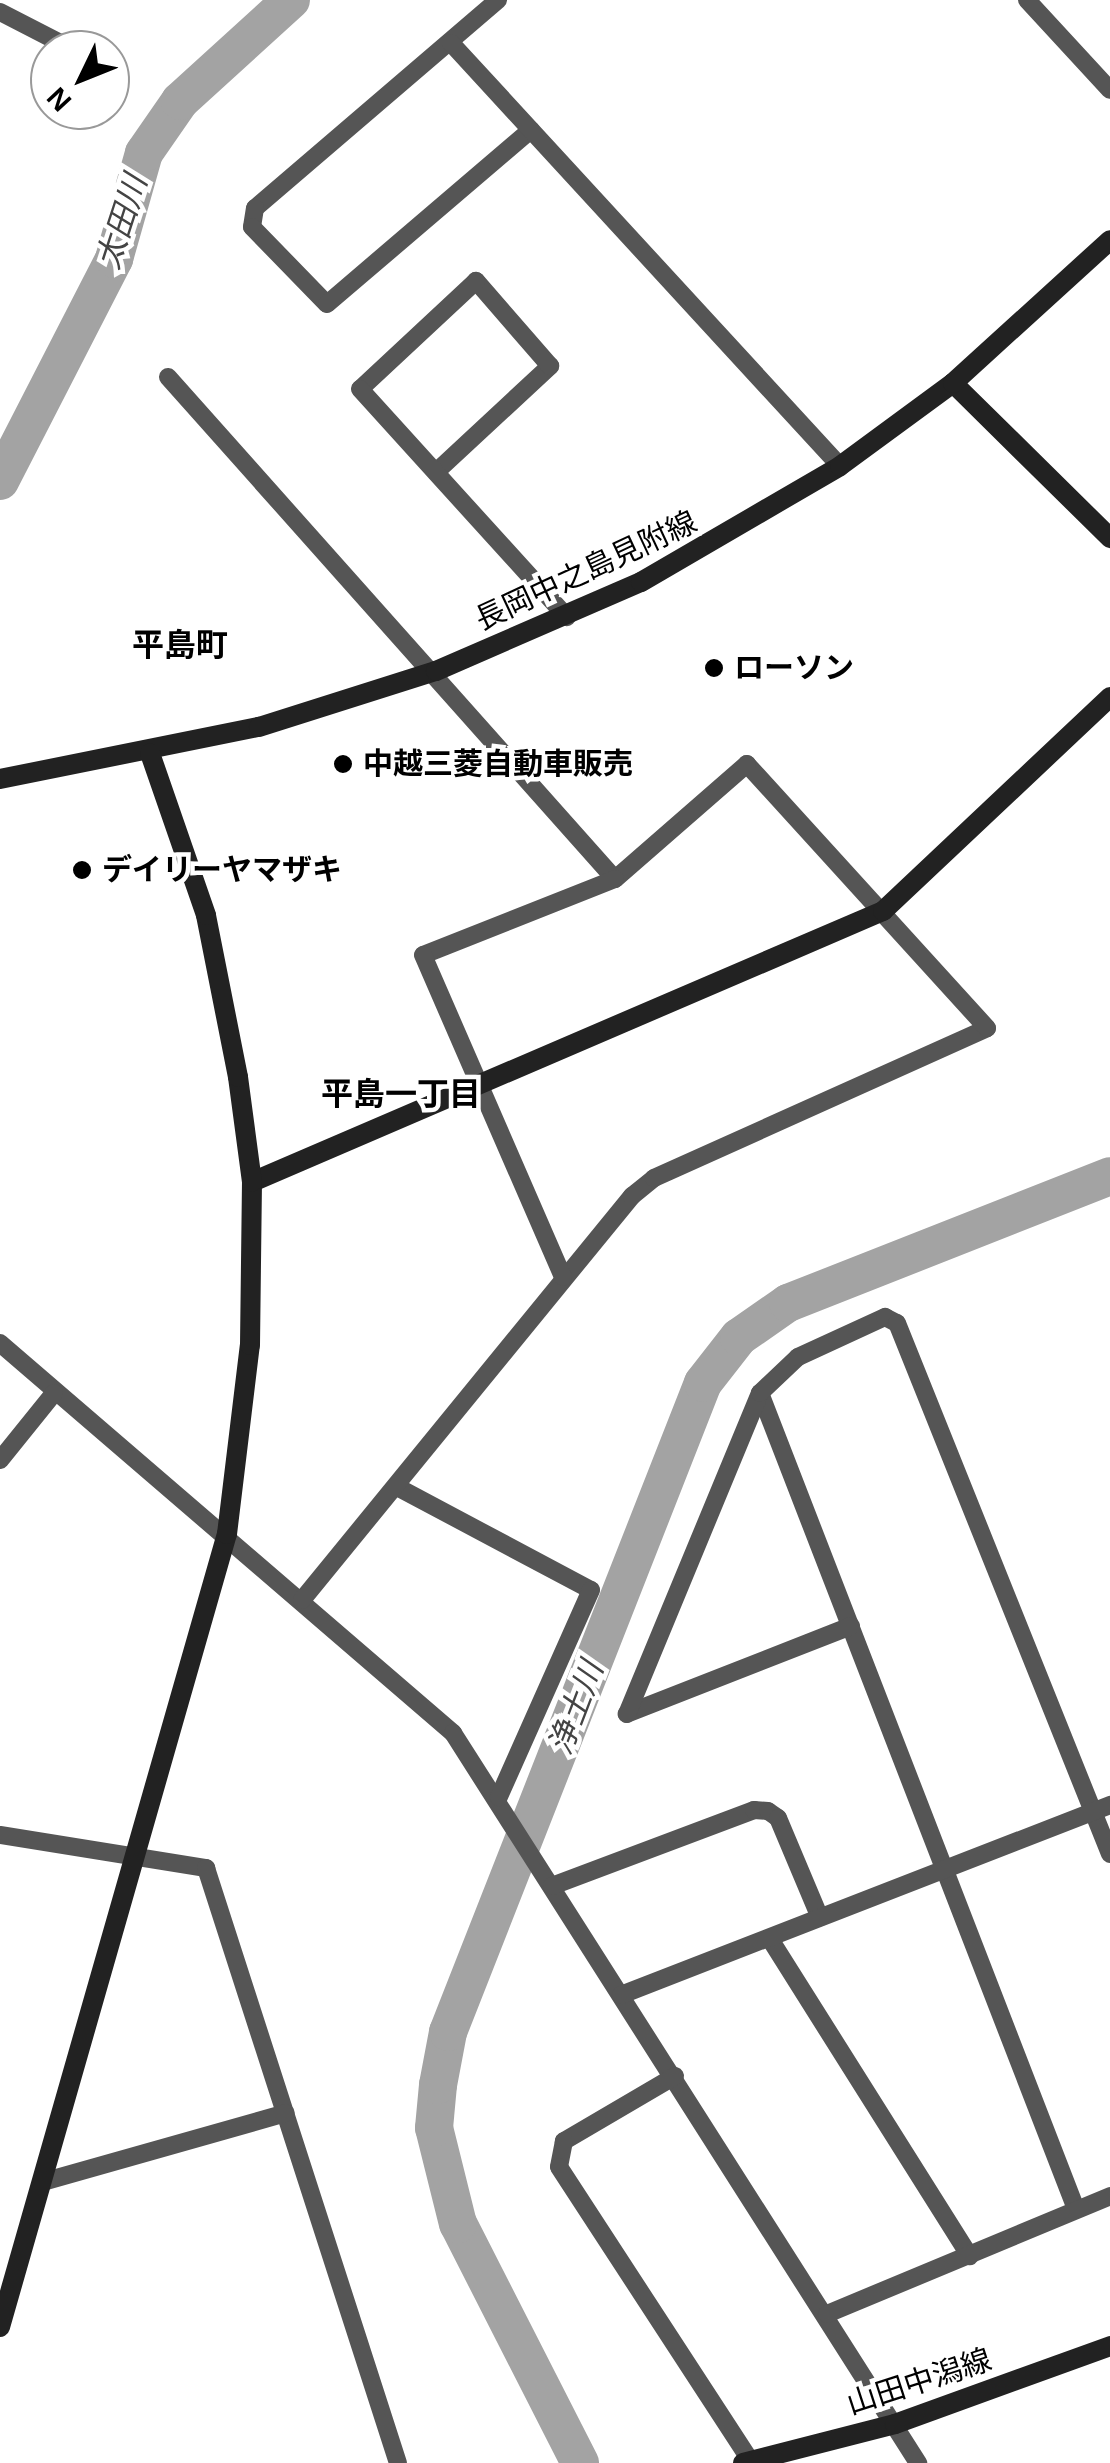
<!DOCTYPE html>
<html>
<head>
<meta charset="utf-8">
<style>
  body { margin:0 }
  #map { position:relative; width:1110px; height:2463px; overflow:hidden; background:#fff; font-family:Arial,"Noto Sans JP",sans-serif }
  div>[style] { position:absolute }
  .river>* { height:38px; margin:-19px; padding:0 19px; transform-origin:19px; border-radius:19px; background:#a3a3a3 }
  .street>* { height:18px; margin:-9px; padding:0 9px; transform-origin:9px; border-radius:9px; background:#555 }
  .secondary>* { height:20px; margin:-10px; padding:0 10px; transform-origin:10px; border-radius:10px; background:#222 }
  .dots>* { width:28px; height:28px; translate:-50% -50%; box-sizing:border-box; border:5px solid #fff; border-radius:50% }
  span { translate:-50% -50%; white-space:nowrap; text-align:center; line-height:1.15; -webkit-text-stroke:9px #fff; paint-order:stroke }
  .street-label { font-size:30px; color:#000 }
  .poi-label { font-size:30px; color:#000; font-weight:700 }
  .left { translate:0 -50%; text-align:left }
  .water-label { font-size:32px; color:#444; font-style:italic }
  .neighbourhood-label { font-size:32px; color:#000; font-weight:700 }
  .north { position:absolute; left:30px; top:30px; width:100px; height:100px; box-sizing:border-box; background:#fff; border:2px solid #999; border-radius:50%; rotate:227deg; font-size:28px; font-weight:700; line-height:40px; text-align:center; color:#000 }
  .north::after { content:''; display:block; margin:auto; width:35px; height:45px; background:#000; clip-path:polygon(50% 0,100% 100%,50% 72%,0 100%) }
</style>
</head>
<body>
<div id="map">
  <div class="river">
    <i style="left:0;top:481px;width:250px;rotate:-62.8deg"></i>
    <i style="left:114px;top:259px;width:110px;rotate:-74.2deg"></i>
    <i style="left:144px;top:153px;width:63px;rotate:-55.3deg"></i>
    <i style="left:180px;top:101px;width:150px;rotate:-42.3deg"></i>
    <i style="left:580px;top:2463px;width:268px;rotate:-117deg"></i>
    <i style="left:458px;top:2224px;width:99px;rotate:-104deg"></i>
    <i style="left:434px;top:2128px;width:43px;rotate:-84.7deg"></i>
    <i style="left:438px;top:2085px;width:54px;rotate:-79.3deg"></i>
    <i style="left:448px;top:2032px;width:697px;rotate:-68.55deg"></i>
    <i style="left:703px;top:1383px;width:58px;rotate:-52deg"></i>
    <i style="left:739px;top:1337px;width:60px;rotate:-34.8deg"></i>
    <i style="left:788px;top:1303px;width:346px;rotate:-21.5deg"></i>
  </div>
  <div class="street">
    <i style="left:498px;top:0;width:320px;rotate:139.4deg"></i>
    <i style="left:255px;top:208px;width:19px;rotate:99deg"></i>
    <i style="left:252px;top:227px;width:107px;rotate:45.8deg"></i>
    <i style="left:327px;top:304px;width:268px;rotate:-40.5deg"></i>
    <i style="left:1027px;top:0;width:122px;rotate:47.3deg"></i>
    <i style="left:0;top:12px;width:81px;rotate:27.2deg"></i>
    <i style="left:451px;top:43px;width:575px;rotate:47.4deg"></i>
    <i style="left:168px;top:377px;width:672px;rotate:48.32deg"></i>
    <i style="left:436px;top:472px;width:156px;rotate:-42.9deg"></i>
    <i style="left:550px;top:366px;width:113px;rotate:-131deg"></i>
    <i style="left:476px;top:281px;width:158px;rotate:137deg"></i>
    <i style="left:360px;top:389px;width:308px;rotate:47.8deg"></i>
    <i style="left:0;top:1343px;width:598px;rotate:40.73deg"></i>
    <i style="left:453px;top:1733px;width:866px;rotate:57.5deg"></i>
    <i style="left:760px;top:1393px;width:875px;rotate:68.83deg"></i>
    <i style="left:0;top:1460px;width:86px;rotate:-51.1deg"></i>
    <i style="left:399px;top:1488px;width:217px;rotate:28deg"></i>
    <i style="left:591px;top:1590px;width:227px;rotate:114deg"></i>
    <i style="left:302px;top:1600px;width:522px;rotate:-50.76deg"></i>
    <i style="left:632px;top:1196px;width:28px;rotate:-39deg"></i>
    <i style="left:654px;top:1178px;width:365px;rotate:-24.2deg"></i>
    <i style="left:987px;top:1028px;width:357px;rotate:-132.3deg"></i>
    <i style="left:747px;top:764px;width:175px;rotate:138.9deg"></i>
    <i style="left:615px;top:879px;width:206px;rotate:158.4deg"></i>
    <i style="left:423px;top:955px;width:351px;rotate:66.5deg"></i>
    <i style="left:851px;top:1626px;width:241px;rotate:158.6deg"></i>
    <i style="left:627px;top:1714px;width:347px;rotate:-67.5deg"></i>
    <i style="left:760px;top:1393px;width:52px;rotate:-43.5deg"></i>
    <i style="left:798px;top:1357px;width:96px;rotate:-24.7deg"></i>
    <i style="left:885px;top:1317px;width:13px;rotate:27deg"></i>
    <i style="left:897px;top:1323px;width:572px;rotate:68.14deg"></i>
    <i style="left:0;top:1835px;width:209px;rotate:9.1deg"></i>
    <i style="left:206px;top:1868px;width:625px;rotate:72.12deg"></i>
    <i style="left:552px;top:1886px;width:216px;rotate:-20.6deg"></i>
    <i style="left:754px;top:1810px;width:14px;rotate:4deg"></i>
    <i style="left:768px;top:1811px;width:12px;rotate:35deg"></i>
    <i style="left:778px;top:1818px;width:108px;rotate:67.2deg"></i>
    <i style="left:770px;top:1939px;width:375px;rotate:57.8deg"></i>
    <i style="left:621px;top:1995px;width:525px;rotate:-21.23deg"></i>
    <i style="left:675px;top:2076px;width:129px;rotate:149.6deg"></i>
    <i style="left:564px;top:2141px;width:26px;rotate:101deg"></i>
    <i style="left:559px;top:2167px;width:352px;rotate:56.9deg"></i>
    <i style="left:46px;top:2181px;width:249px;rotate:-15.8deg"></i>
    <i style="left:827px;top:2314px;width:307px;rotate:-22.6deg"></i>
  </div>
  <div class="secondary">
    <i style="left:953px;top:383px;width:221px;rotate:44.6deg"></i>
    <i style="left:0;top:779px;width:264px;rotate:-11.4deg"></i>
    <i style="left:259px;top:727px;width:186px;rotate:-17.6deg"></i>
    <i style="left:436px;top:671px;width:223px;rotate:-23.5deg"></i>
    <i style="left:641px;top:582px;width:230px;rotate:-30.2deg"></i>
    <i style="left:840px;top:466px;width:140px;rotate:-36.3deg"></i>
    <i style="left:953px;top:383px;width:212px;rotate:-42.3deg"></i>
    <i style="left:252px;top:1182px;width:687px;rotate:-23.24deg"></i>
    <i style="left:883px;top:911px;width:312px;rotate:-43.3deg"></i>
    <i style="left:0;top:2327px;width:825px;rotate:-74.03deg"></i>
    <i style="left:227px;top:1534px;width:190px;rotate:-83.1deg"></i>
    <i style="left:250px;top:1345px;width:163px;rotate:-89.3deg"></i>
    <i style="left:252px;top:1182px;width:106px;rotate:-97.6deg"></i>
    <i style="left:238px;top:1077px;width:165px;rotate:-101.2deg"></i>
    <i style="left:206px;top:915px;width:171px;rotate:-109.1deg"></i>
    <i style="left:743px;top:2463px;width:157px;rotate:-14.4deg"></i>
    <i style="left:895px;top:2424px;width:229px;rotate:-19.9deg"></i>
  </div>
  <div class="dots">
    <i style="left:714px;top:668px;background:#000"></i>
    <i style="left:343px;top:764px;background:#000"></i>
    <i style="left:82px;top:870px;background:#000"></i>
  </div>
  <div class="street-label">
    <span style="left:586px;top:571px;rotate:-25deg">長岡中之島見附線</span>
    <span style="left:919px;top:2382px;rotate:-18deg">山田中潟線</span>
  </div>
  <div class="poi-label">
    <span class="left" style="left:734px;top:668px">ローソン</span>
    <span class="left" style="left:363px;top:764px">中越三菱自動車販売</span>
    <span class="left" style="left:102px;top:870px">デイリーヤマザキ</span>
  </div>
  <div class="water-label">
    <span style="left:122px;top:222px;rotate:-72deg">太田川</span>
    <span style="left:576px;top:1708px;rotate:-69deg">浄土川</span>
  </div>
  <div class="neighbourhood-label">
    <span style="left:180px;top:645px">平島町</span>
    <span style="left:401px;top:1094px">平島一丁目</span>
  </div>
  <div class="north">N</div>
</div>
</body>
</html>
